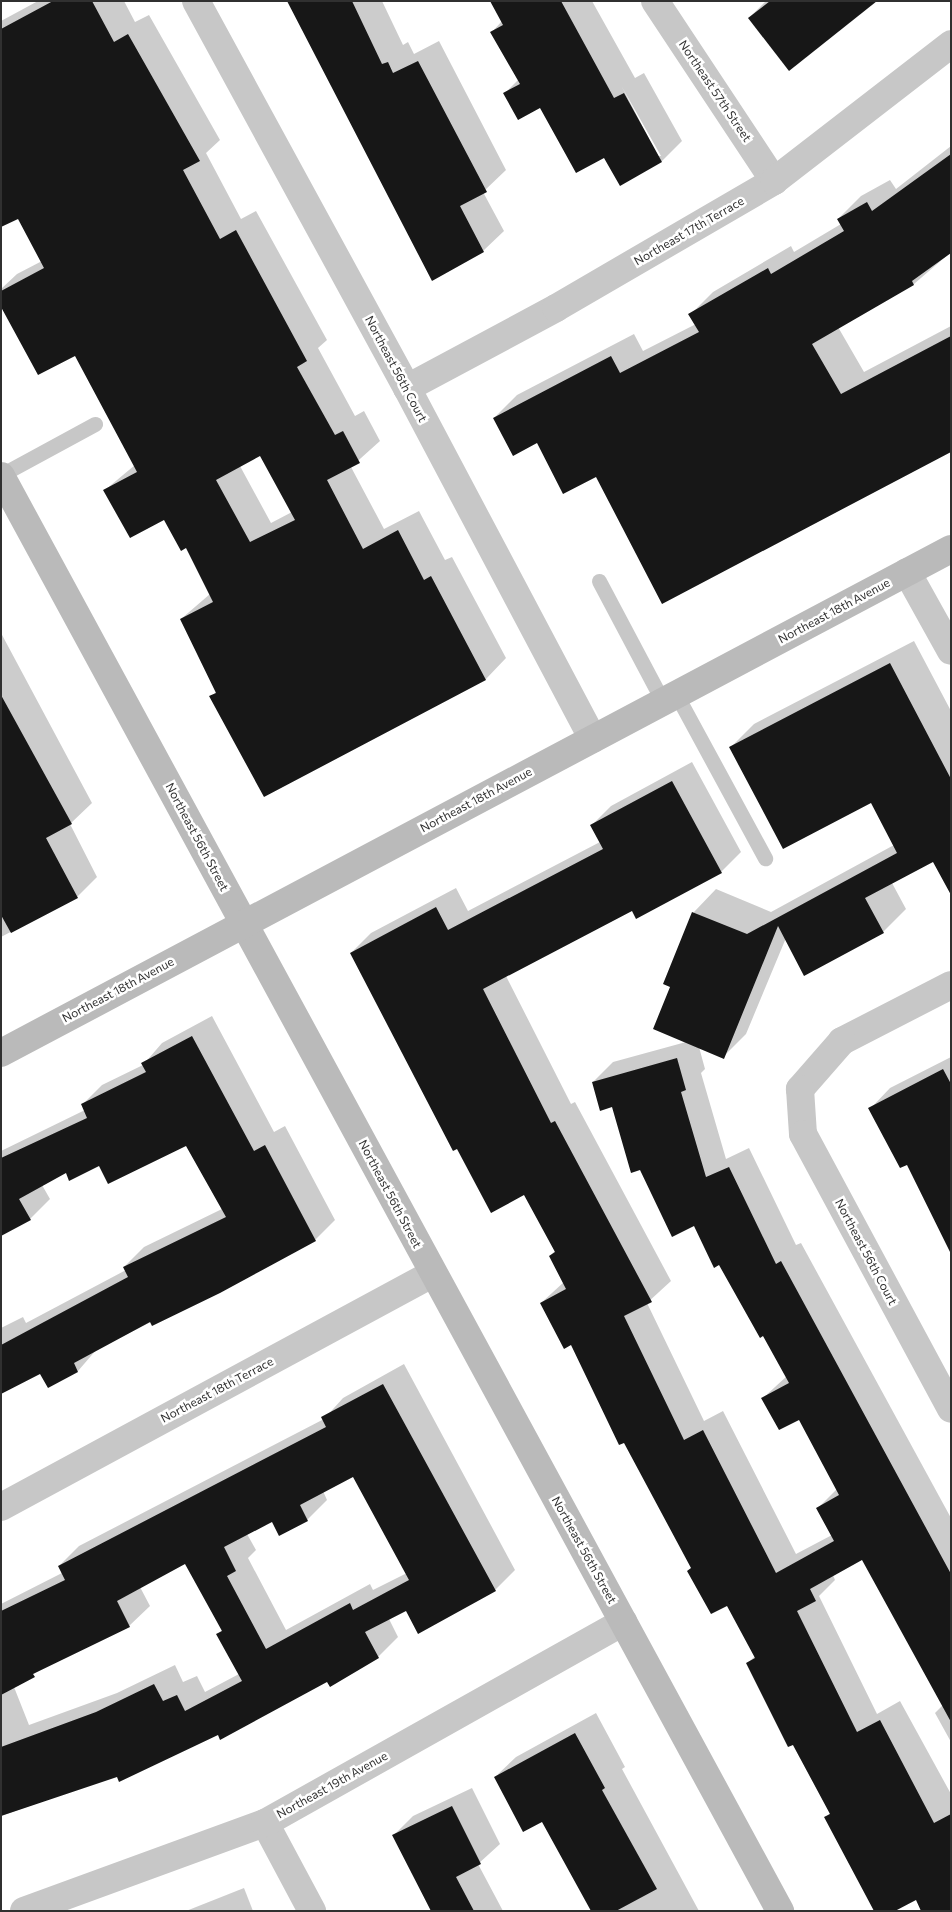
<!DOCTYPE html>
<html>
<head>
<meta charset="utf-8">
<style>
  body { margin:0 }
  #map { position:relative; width:952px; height:1912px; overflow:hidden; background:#fff; font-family:Commissioner,sans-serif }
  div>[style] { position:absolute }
  .shadow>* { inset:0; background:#0003 }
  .building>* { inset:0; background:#171717 }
  .lane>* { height:15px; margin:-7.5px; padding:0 7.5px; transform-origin:7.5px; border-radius:7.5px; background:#c7c7c7 }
  .street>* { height:28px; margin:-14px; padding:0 14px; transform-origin:14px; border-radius:14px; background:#c7c7c7 }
  .secondary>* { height:28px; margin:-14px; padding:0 14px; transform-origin:14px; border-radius:14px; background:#bababa }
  span { translate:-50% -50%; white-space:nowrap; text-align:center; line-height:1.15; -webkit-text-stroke:5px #fff; paint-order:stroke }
  .street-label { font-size:12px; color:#303030 }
  .frame { position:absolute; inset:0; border:2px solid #303030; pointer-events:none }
</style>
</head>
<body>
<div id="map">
  <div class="shadow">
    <i style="clip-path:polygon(evenodd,38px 1px,124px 1px,135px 22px,149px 15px,220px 140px,206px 153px,241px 219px,256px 211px,327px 340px,318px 348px,355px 416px,364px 411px,380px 441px,351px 467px,384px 529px,419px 511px,445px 560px,452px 557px,506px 658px,486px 679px,265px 795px,211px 697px,217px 691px,181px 619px,210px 594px,187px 546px,164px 518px,105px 490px,135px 465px,76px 354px,1px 304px,1px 289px,17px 274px,42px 261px,19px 217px,1px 226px,1px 21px,38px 1px,261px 454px,292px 512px,271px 523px,240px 466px,261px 454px)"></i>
    <i style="clip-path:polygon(288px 1px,382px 1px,403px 45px,408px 42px,414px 54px,439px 41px,506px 170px,483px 192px,504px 231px,483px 251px,433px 279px)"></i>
    <i style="clip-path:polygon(evenodd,492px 1px,592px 1px,635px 78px,644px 73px,682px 141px,662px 161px,604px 156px,540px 107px,504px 94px,519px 79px,492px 32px,502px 21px,492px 1px,622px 87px,661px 156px,658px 156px,622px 87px)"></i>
    <i style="clip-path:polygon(766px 1px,872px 1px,749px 18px)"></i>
    <i style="clip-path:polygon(951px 146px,951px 252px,914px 284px,838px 327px,864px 372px,951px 326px,951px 450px,597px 475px,494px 418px,517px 395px,634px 334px,643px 351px,696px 324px,690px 315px,713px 292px,791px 246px,794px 252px,841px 224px,838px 219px,861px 196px,890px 180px,896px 189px)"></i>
    <i style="clip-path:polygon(1px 633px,92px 803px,70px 824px,97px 877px,77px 897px,1px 937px)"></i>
    <i style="clip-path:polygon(914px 641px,951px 711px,951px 893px,933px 861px,892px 883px,906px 909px,883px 932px,786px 938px,746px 1034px,723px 1057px,699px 1047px,705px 1069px,701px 1073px,726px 1159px,749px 1148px,796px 1245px,801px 1243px,951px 1518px,951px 1742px,935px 1713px,943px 1705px,863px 1558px,833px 1575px,835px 1580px,819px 1596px,877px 1714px,900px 1701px,951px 1794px,951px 1911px,916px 1898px,826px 1818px,830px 1813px,748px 1663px,755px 1656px,727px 1604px,692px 1567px,572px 1343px,541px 1303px,564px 1282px,550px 1256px,555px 1251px,524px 1194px,351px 953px,371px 933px,456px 888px,468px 911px,600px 842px,591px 826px,611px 806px,692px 762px,741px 852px,721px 872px,633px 910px,506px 976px,571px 1104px,575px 1102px,671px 1281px,647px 1303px,704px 1421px,723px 1411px,796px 1554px,832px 1535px,818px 1508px,837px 1489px,799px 1418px,763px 1398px,787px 1376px,720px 1263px,613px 1106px,593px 1082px,613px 1062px,686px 1042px,672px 986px,665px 983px,694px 912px,716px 889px,771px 912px,894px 845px,871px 801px,731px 747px,754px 724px)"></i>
    <i style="clip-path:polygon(212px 1016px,274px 1132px,285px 1126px,335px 1220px,315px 1240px,97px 1349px,78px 1371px,40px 1372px,1px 1393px,1px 1328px,23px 1317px,26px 1323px,126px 1270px,124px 1267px,144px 1247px,222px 1209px,186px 1145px,66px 1172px,42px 1185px,50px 1199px,30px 1219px,1px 1235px,1px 1151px,85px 1110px,82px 1105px,102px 1085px,143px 1065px,162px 1043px)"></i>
    <i style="clip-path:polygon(951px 1057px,951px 1247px,907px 1163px,870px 1109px,890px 1088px)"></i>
    <i style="clip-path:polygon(evenodd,404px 1364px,515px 1570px,495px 1590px,406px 1610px,389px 1619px,398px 1637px,378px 1657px,218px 1733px,117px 1775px,1px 1816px,1px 1604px,62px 1573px,59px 1566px,79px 1546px,324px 1419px,343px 1398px,404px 1364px,354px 1475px,407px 1573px,373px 1590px,370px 1584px,286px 1630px,248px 1558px,256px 1550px,247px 1534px,272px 1520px,279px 1534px,307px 1520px,327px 1500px,323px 1491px,354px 1475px,404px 1364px,186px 1563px,223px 1629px,218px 1634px,239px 1674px,205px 1692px,197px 1676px,183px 1682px,175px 1665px,117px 1693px,29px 1725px,14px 1687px,41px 1669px,129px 1626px,150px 1606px,140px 1587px,186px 1563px)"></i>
    <i style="clip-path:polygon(596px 1713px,625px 1767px,622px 1769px,699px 1911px,592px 1911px,542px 1821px,495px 1777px,516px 1757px)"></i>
    <i style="clip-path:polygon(472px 1788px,500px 1844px,478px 1864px,503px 1911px,431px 1911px,394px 1835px,413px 1816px)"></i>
    <i style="clip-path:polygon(244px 1888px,253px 1911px,186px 1911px)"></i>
  </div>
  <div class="building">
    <i style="clip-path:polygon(evenodd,53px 1px,92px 1px,114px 42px,128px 34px,200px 161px,183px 170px,220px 239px,236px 230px,307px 361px,297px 367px,335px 435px,343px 431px,360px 463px,327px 480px,363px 549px,398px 530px,424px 580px,431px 576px,486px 680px,264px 797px,209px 696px,216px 693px,180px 619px,213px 602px,186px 548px,181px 551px,164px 520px,130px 538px,103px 490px,137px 472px,75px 356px,38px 375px,1px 307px,1px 291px,44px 268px,18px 219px,1px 227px,1px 29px,53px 1px,260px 456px,295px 520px,250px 542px,216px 480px,260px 456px)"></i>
    <i style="clip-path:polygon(287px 1px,352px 1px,382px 64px,388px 62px,393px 73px,418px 61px,487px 192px,460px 206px,484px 252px,432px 281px)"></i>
    <i style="clip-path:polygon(490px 1px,561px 1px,614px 98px,624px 93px,662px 162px,620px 186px,604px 158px,576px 173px,540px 108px,518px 120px,503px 93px,520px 84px,490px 32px,503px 25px)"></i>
    <i style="clip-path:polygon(770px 1px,877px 1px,789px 71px,748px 18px)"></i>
    <i style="clip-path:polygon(951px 154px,951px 253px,912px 281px,914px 285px,812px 344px,841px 394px,951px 336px,951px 452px,662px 604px,596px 477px,563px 494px,537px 443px,513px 456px,493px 418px,611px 356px,620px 373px,699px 332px,688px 314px,768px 268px,771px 274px,844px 231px,837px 219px,867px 202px,872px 211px)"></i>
    <i style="clip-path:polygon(890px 663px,951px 779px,951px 895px,933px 862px,865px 898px,884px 933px,804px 976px,778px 926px,724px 1059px,653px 1029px,670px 987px,663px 984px,692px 912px,747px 934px,897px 853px,871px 803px,783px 849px,729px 747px)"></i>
    <i style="clip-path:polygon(1px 695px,72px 824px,46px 838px,78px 898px,11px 933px,1px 915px)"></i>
    <i style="clip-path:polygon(672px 781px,722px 873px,636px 919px,632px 911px,483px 989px,551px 1123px,555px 1121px,652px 1302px,624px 1316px,684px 1440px,703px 1430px,776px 1573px,834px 1541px,816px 1508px,839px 1495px,799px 1420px,779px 1430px,761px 1398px,789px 1383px,763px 1336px,760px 1338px,719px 1265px,714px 1268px,694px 1226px,672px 1237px,640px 1170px,631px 1173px,612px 1107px,600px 1111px,592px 1082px,677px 1058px,686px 1090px,681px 1092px,706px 1177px,729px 1167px,776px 1264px,781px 1261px,951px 1574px,951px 1722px,862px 1560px,810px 1589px,816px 1601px,797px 1611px,857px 1732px,880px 1720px,934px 1823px,951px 1814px,951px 1911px,921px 1911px,916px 1900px,895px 1911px,874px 1911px,824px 1817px,830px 1814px,793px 1745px,788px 1747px,746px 1663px,755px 1658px,727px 1606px,711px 1614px,687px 1571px,691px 1568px,624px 1443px,619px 1445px,571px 1345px,564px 1349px,540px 1303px,566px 1289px,549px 1256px,555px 1252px,524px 1195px,491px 1213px,457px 1149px,453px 1151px,350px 953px,436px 907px,448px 930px,603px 849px,590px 825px)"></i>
    <i style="clip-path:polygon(192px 1036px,254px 1151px,265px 1145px,316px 1241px,220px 1293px,152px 1326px,150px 1322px,74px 1363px,78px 1372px,48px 1388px,40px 1374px,1px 1394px,1px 1345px,128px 1277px,123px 1267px,226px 1217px,186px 1146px,108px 1184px,99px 1166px,69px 1181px,66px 1173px,19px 1199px,31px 1220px,1px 1236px,1px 1158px,87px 1118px,81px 1104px,146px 1072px,141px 1063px)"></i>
    <i style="clip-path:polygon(943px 1069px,951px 1084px,951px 1254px,907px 1165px,900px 1168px,868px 1108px)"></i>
    <i style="clip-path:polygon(evenodd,383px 1384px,496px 1591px,418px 1634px,406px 1611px,365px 1632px,379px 1658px,330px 1687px,327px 1682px,220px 1740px,218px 1735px,119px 1782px,117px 1777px,1px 1816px,1px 1747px,96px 1712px,154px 1684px,163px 1701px,177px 1695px,185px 1711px,242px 1681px,216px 1634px,222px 1631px,185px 1564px,117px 1601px,130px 1627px,33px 1674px,35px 1677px,1px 1695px,1px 1611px,65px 1580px,58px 1566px,326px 1427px,321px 1417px,383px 1384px,353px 1477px,409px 1580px,353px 1610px,350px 1603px,266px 1649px,227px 1576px,236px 1571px,224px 1547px,272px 1522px,279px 1536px,308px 1521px,300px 1505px,353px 1477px)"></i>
    <i style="clip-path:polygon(575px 1733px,605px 1788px,602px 1790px,657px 1889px,616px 1911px,591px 1911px,542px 1822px,523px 1832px,494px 1777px)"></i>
    <i style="clip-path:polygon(452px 1806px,481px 1864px,456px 1877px,474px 1911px,431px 1911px,392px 1835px)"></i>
  </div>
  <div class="lane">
    <i style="left:1px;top:475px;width:107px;rotate:-28.5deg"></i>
    <i style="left:599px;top:581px;width:137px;rotate:62.1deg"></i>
    <i style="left:676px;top:694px;width:187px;rotate:61.5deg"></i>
  </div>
  <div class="street">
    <i style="left:196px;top:1px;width:441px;rotate:61.4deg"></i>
    <i style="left:407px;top:388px;width:397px;rotate:62.1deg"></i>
    <i style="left:655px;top:1px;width:216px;rotate:56.5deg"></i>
    <i style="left:407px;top:388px;width:169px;rotate:-28.2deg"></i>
    <i style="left:556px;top:308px;width:252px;rotate:-30.2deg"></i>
    <i style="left:774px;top:181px;width:224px;rotate:-37.7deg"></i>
    <i style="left:907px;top:572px;width:90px;rotate:60.9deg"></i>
    <i style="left:951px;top:985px;width:123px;rotate:152.8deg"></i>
    <i style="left:842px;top:1041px;width:64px;rotate:131.2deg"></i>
    <i style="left:800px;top:1089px;width:45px;rotate:86.2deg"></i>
    <i style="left:803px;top:1134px;width:312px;rotate:61.7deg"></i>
    <i style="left:1px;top:1507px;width:491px;rotate:-28.4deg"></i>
    <i style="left:265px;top:1823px;width:100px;rotate:61.9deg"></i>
    <i style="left:24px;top:1911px;width:257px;rotate:-20.1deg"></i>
    <i style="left:265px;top:1823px;width:411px;rotate:-29.3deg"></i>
  </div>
  <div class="secondary">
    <i style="left:1px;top:476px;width:1633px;rotate:61.5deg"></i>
    <i style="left:1px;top:1053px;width:1075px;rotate:-27.95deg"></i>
  </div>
  <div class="street-label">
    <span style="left:715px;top:91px;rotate:56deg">Northeast 57th Street</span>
    <span style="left:689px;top:231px;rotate:-30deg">Northeast 17th Terrace</span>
    <span style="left:396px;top:369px;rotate:62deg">Northeast 56th Court</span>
    <span style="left:834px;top:611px;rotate:-28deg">Northeast 18th Avenue</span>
    <span style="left:476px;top:800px;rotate:-28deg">Northeast 18th Avenue</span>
    <span style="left:197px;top:837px;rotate:62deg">Northeast 56th Street</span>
    <span style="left:118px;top:990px;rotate:-28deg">Northeast 18th Avenue</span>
    <span style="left:390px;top:1194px;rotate:62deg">Northeast 56th Street</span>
    <span style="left:866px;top:1252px;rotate:62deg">Northeast 56th Court</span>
    <span style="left:217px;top:1390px;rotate:-28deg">Northeast 18th Terrace</span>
    <span style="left:584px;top:1550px;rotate:61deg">Northeast 56th Street</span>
    <span style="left:332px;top:1785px;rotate:-29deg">Northeast 19th Avenue</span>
  </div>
  <div class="frame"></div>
</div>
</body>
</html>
